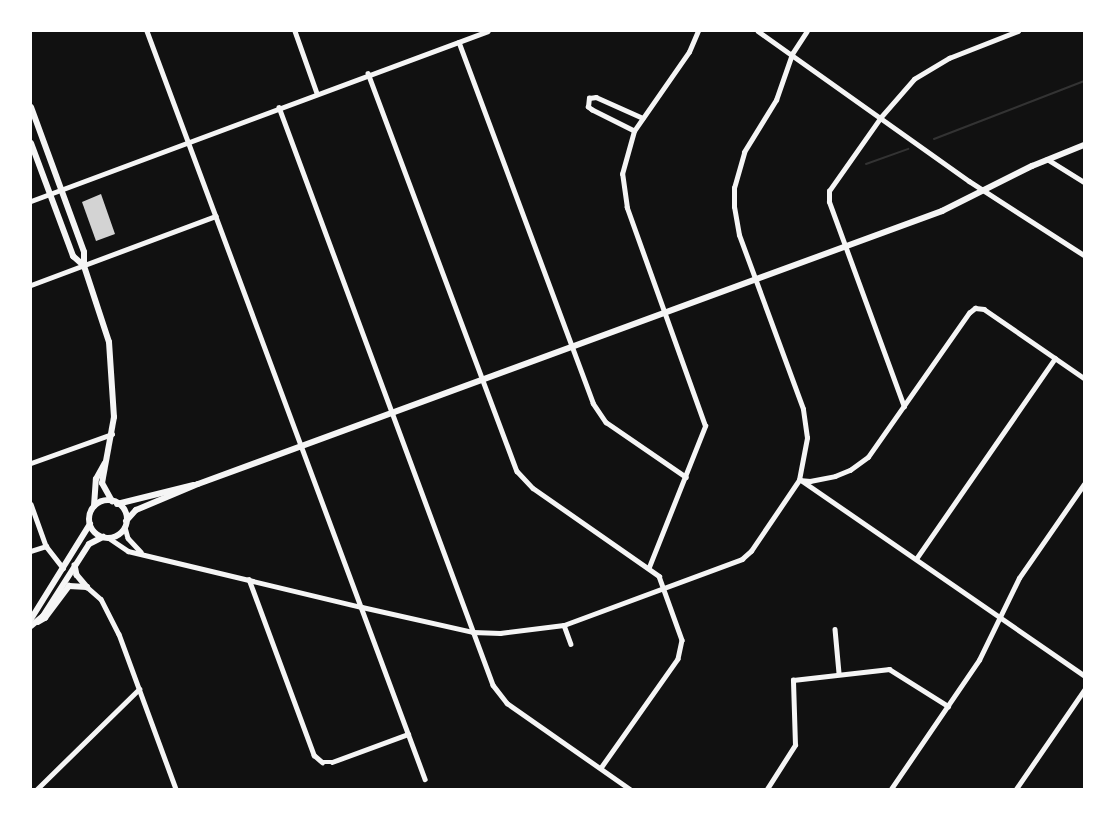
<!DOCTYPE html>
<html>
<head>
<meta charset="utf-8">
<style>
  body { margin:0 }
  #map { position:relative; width:1115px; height:820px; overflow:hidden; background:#111; font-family:"Golos Text",sans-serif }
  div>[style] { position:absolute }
  .stream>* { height:2px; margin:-1px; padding:0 1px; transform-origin:1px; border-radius:1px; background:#333 }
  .building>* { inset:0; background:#d3d3d3 }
  .minor>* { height:4.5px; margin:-2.25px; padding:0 2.25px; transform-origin:2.25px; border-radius:2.25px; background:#f5f5f5 }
  .tertiary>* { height:5.5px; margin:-2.75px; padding:0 2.75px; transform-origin:2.75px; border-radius:2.75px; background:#f5f5f5 }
  .secondary>* { height:6px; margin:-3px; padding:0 3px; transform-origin:3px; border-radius:3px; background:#f5f5f5 }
  .secondary>.ring { margin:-3px; padding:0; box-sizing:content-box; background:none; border:6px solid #f5f5f5; border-radius:50% }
  span { translate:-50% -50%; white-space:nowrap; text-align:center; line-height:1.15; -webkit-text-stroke:4px #fff; paint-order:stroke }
  .frame { position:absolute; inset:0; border:32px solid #fff; pointer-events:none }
</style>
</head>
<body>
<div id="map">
  <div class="stream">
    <i style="left:934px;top:139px;width:161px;rotate:-21.1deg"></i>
    <i style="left:866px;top:164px;width:45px;rotate:-19.7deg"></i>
  </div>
  <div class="building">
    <i style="clip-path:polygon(101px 194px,115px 234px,96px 241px,82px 202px)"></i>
  </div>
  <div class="minor">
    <i style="left:147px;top:31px;width:798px;rotate:69.61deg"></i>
    <i style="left:295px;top:31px;width:66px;rotate:70.5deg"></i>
    <i style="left:758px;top:31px;width:259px;rotate:35.4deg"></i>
    <i style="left:969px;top:181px;width:137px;rotate:32.8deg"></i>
    <i style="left:459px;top:42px;width:385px;rotate:69.6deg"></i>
    <i style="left:593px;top:403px;width:23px;rotate:56deg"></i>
    <i style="left:606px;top:422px;width:97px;rotate:34.5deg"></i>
    <i style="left:368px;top:73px;width:425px;rotate:69.5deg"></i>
    <i style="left:517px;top:471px;width:23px;rotate:47deg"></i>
    <i style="left:533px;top:488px;width:154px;rotate:34.9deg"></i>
    <i style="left:659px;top:576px;width:68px;rotate:70.2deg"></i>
    <i style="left:682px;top:640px;width:19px;rotate:102deg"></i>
    <i style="left:678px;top:659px;width:133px;rotate:125.2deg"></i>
    <i style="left:279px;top:107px;width:616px;rotate:69.68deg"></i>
    <i style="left:493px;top:685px;width:23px;rotate:52deg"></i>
    <i style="left:507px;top:703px;width:150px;rotate:35deg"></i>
    <i style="left:634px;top:131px;width:47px;rotate:-153.4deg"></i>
    <i style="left:592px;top:110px;width:5px;rotate:-143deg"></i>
    <i style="left:588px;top:107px;width:9px;rotate:-84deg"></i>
    <i style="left:589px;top:98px;width:7px;rotate:-8deg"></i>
    <i style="left:596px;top:97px;width:51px;rotate:24.1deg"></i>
    <i style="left:1047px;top:159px;width:44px;rotate:31.9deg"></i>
    <i style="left:31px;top:201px;width:487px;rotate:-20.4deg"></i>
    <i style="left:31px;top:285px;width:197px;rotate:-20.5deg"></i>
    <i style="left:904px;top:407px;width:218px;rotate:-110.1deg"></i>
    <i style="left:829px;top:202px;width:11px;rotate:-90deg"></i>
    <i style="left:829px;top:191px;width:90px;rotate:-54.9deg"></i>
    <i style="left:881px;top:117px;width:50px;rotate:-49deg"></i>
    <i style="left:914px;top:79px;width:41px;rotate:-31deg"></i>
    <i style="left:949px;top:58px;width:74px;rotate:-21.4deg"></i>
    <i style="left:31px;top:463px;width:86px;rotate:-19.7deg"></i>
    <i style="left:799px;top:480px;width:11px;rotate:5deg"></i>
    <i style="left:810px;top:481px;width:25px;rotate:-11deg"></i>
    <i style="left:835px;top:476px;width:16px;rotate:-22deg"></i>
    <i style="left:850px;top:470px;width:22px;rotate:-36deg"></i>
    <i style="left:868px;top:457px;width:176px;rotate:-55deg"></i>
    <i style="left:969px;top:313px;width:8px;rotate:-40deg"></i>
    <i style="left:975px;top:308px;width:9px;rotate:6deg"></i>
    <i style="left:984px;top:309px;width:121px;rotate:34.6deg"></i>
    <i style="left:801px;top:480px;width:344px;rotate:34.6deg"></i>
    <i style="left:31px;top:504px;width:45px;rotate:70.3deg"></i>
    <i style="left:46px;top:546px;width:28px;rotate:52deg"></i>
    <i style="left:125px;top:527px;width:11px;rotate:75deg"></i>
    <i style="left:128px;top:538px;width:19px;rotate:47deg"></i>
    <i style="left:109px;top:538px;width:23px;rotate:34deg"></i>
    <i style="left:128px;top:551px;width:241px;rotate:13.5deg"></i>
    <i style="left:362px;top:607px;width:114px;rotate:12.7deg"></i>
    <i style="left:473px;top:632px;width:27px;rotate:2deg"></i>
    <i style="left:500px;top:633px;width:64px;rotate:-7.1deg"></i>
    <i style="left:564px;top:625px;width:190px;rotate:-20.3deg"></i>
    <i style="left:742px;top:559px;width:12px;rotate:-42deg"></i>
    <i style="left:751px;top:551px;width:86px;rotate:-55.9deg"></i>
    <i style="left:799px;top:480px;width:43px;rotate:-79.2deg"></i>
    <i style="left:807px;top:438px;width:29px;rotate:-98deg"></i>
    <i style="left:803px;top:409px;width:185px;rotate:-110.2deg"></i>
    <i style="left:739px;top:235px;width:28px;rotate:-100deg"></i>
    <i style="left:734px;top:207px;width:19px;rotate:-90deg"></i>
    <i style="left:734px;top:188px;width:37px;rotate:-74deg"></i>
    <i style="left:744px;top:152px;width:61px;rotate:-58.4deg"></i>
    <i style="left:776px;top:100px;width:49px;rotate:-70.8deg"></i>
    <i style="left:792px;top:54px;width:27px;rotate:-57deg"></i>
    <i style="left:31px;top:551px;width:16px;rotate:-18deg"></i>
    <i style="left:916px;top:559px;width:244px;rotate:-55.3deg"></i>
    <i style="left:649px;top:567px;width:152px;rotate:-68.3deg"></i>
    <i style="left:705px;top:426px;width:232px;rotate:-109.7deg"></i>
    <i style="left:627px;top:208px;width:34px;rotate:-98deg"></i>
    <i style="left:622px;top:174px;width:45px;rotate:-74.4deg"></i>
    <i style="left:634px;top:131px;width:96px;rotate:-55.2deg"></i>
    <i style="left:689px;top:52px;width:23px;rotate:-67deg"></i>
    <i style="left:249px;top:579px;width:188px;rotate:69.7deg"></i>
    <i style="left:314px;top:755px;width:11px;rotate:41deg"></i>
    <i style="left:322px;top:762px;width:10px"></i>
    <i style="left:332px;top:762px;width:81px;rotate:-20.2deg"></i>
    <i style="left:87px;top:587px;width:18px;rotate:41deg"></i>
    <i style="left:101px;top:599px;width:39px;rotate:63deg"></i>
    <i style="left:119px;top:634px;width:165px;rotate:69.8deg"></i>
    <i style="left:564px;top:625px;width:20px;rotate:70deg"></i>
    <i style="left:835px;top:629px;width:44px;rotate:84.8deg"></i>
    <i style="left:37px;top:789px;width:143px;rotate:-44.4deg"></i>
    <i style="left:767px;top:789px;width:52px;rotate:-57.5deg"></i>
    <i style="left:795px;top:745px;width:65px;rotate:-91.8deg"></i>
    <i style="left:793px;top:680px;width:97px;rotate:-6.5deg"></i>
    <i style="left:889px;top:669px;width:70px;rotate:32.1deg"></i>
    <i style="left:891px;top:789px;width:156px;rotate:-55.7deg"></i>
    <i style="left:979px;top:660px;width:91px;rotate:-64deg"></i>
    <i style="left:1019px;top:578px;width:114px;rotate:-55.3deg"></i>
    <i style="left:1016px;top:789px;width:120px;rotate:-55.5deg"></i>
  </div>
  <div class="tertiary">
    <i style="left:75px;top:565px;width:10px;rotate:79deg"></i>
    <i style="left:77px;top:575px;width:16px;rotate:50deg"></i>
    <i style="left:38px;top:622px;width:8px;rotate:-30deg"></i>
    <i style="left:45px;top:618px;width:40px;rotate:-53deg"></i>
    <i style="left:69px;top:586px;width:18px;rotate:3deg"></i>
  </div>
  <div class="secondary">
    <i style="left:31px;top:107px;width:154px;rotate:69.9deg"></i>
    <i style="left:84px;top:252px;width:14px;rotate:90deg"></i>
    <i style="left:84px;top:266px;width:80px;rotate:71.8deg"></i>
    <i style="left:109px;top:342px;width:75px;rotate:86.2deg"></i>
    <i style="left:114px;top:417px;width:67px;rotate:100.3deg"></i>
    <i style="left:102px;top:483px;width:21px;rotate:61deg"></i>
    <i style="left:31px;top:143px;width:121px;rotate:69.6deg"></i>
    <i style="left:73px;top:256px;width:15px;rotate:42deg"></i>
    <i class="ring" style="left:89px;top:500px;width:32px;height:32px"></i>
    <i style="left:117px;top:504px;width:79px;rotate:-13.9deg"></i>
    <i style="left:94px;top:506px;width:27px;rotate:-86deg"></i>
    <i style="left:96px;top:479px;width:18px;rotate:-61deg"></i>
    <i style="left:126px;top:521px;width:15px;rotate:-48deg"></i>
    <i style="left:136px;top:510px;width:67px;rotate:-22.8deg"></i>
    <i style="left:198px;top:484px;width:793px;rotate:-20.15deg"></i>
    <i style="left:942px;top:211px;width:101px;rotate:-26.6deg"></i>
    <i style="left:1032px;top:166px;width:56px;rotate:-22deg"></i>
    <i style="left:31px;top:619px;width:112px;rotate:-58.2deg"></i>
    <i style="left:31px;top:626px;width:16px;rotate:-40deg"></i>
    <i style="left:43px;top:616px;width:85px;rotate:-57.4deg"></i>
    <i style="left:89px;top:544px;width:16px;rotate:-27deg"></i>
  </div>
  <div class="frame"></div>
</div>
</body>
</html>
